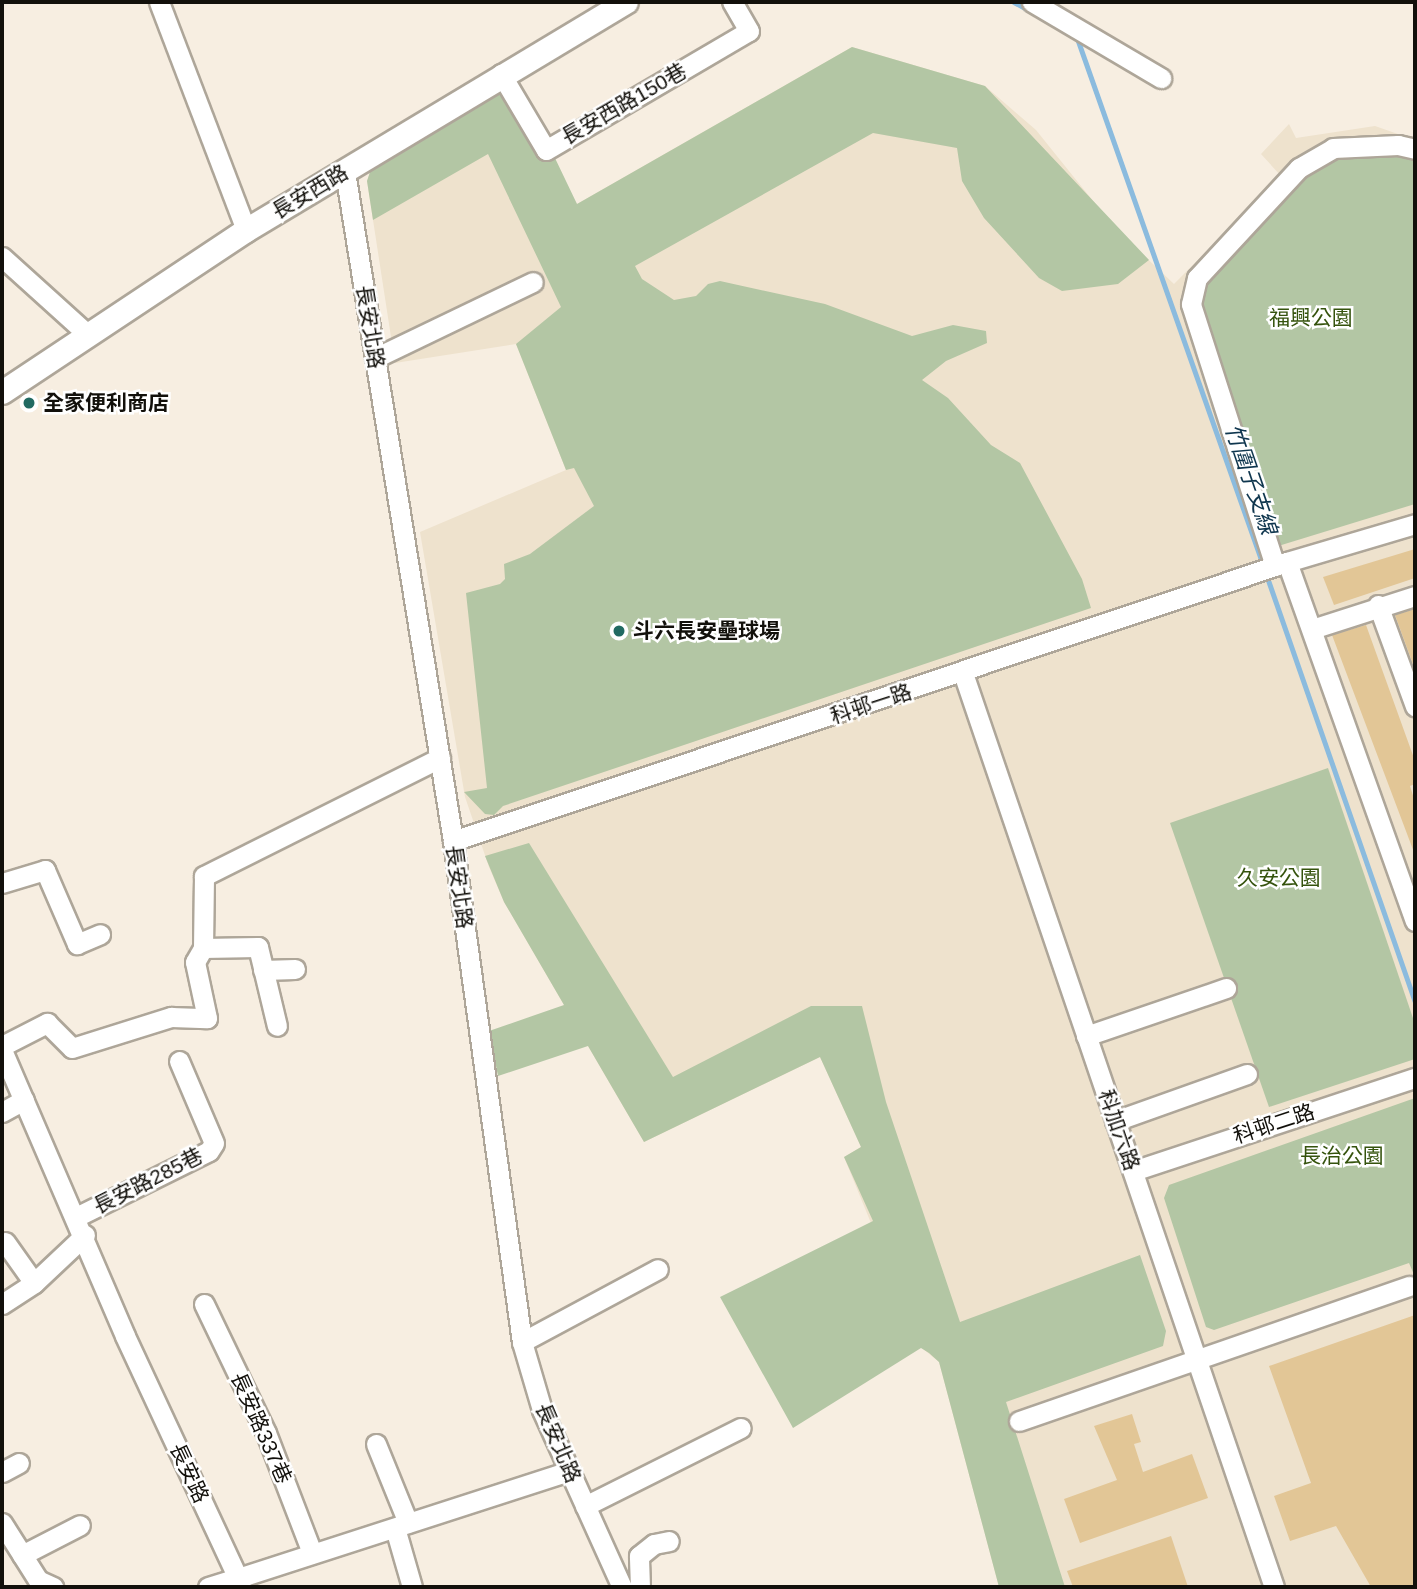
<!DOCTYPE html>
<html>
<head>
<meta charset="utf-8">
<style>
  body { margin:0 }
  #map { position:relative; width:1417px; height:1589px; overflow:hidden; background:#f7eee1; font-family:Arial,"Noto Sans TC",sans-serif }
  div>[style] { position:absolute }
  .built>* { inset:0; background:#eee2cd }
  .green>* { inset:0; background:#b3c6a4 }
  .stream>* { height:4.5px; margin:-2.25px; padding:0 2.25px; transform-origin:2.25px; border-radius:2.25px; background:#8bbbde }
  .building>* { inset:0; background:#e2c696 }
  .roads { filter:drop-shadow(2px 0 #aea699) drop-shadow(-2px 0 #aea699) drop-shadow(0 2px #aea699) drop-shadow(0 -2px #aea699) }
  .minor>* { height:19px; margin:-9.5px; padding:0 9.5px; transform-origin:9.5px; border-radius:9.5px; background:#fff }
  .major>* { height:23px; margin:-11.5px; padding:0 11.5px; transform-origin:11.5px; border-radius:11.5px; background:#fff }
  .dots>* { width:19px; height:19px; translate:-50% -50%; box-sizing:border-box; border:4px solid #fff; border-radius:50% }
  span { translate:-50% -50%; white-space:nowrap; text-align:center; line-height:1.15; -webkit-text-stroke:5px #fff; paint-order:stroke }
  .street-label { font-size:21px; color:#12100b }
  .park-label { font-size:21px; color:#35530d }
  .poi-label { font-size:21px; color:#12100b; font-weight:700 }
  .left { translate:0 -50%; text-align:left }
  .water-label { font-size:23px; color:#0f364e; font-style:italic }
  .frame { position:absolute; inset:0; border:4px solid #12100b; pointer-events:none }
</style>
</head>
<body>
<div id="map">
  <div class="built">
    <i style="clip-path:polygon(852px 47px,985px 86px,1036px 130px,1114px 227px,1174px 284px,1281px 176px,1261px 154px,1289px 124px,1296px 138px,1375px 126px,1415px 140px,1415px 1587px,999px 1587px,939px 1362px,922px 1348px,844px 1157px,861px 1147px,820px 1057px,644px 1142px,504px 902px,489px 867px,465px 797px,420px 532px,566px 470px,516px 344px,395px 363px,367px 181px,373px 163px,496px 89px,577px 204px)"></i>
  </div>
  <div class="green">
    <i style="clip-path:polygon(852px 47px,985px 86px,1149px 260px,1118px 284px,1062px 291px,1039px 278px,984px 218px,962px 181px,957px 148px,873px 133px,635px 266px,642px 279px,674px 300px,696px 296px,708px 284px,720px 281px,825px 304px,912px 336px,953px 325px,986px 331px,987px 343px,946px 361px,922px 380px,948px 398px,991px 445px,1020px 463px,1082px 579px,1091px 608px,503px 806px,494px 815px,485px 814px,464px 792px,487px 788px,466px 593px,500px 584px,505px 579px,504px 564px,530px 554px,594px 506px,574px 468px,566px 470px,516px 344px,561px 307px,488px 154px,373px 220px,367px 181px,373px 163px,501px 88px,554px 156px,577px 204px)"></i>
    <i style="clip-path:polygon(1403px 153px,1415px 156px,1415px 504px,1275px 547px,1198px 304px,1203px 281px,1298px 178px,1337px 155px)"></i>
    <i style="clip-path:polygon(1328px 768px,1415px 1024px,1415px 1059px,1269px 1107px,1170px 823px)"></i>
    <i style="clip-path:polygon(529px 843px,673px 1077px,811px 1006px,862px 1006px,886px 1102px,960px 1322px,1140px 1255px,1166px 1331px,1163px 1346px,1006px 1402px,1065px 1587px,999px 1587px,939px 1362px,929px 1353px,921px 1348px,793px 1428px,720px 1297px,873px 1221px,844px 1157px,861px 1147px,820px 1057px,644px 1142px,588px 1046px,498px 1076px,489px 1031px,564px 1005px,504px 902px,485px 856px)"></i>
    <i style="clip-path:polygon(1415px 1098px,1415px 1277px,1409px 1263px,1214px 1330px,1206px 1327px,1164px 1198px,1169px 1185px)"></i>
  </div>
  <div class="stream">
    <i style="left:1014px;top:2px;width:18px;rotate:29deg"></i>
    <i style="left:1077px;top:37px;width:559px;rotate:70.56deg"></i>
    <i style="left:1267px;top:576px;width:450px;rotate:70.8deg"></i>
  </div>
  <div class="building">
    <i style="clip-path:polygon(1415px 549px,1415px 578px,1334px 605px,1323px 577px)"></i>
    <i style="clip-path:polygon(1415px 609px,1415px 667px,1414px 667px,1395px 615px)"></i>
    <i style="clip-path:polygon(1366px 625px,1415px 761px,1415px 784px,1410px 786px,1415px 802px,1415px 855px,1332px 635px)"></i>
    <i style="clip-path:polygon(1415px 1315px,1415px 1587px,1371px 1587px,1336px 1526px,1290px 1541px,1274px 1496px,1311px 1483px,1269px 1366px)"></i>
    <i style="clip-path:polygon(1132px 1414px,1141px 1442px,1134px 1444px,1143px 1472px,1192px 1454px,1208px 1498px,1080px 1543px,1064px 1499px,1117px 1480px,1094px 1426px)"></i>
    <i style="clip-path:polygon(1171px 1536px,1188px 1587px,1073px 1587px,1067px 1571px)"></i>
  </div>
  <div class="roads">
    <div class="minor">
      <i style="left:159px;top:2px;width:244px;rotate:69.1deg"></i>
      <i style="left:1032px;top:2px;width:150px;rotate:30.5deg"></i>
      <i style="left:501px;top:74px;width:88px;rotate:59.4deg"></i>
      <i style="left:546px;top:150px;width:235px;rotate:-30.4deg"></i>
      <i style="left:749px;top:31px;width:34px;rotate:-120deg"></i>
      <i style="left:345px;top:172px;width:678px;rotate:80.83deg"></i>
      <i style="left:453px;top:841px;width:506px;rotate:82.16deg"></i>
      <i style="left:522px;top:1342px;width:71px;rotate:73.6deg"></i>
      <i style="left:542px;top:1410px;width:194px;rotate:65.7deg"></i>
      <i style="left:2px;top:257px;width:113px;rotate:42.1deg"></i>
      <i style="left:375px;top:358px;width:175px;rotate:-25.7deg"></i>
      <i style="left:1287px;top:562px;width:381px;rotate:70.4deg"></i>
      <i style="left:1275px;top:566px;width:275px;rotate:-107.8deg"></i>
      <i style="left:1191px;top:304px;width:27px;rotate:-77deg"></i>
      <i style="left:1197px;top:278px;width:150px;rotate:-47.2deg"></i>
      <i style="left:1299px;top:168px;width:39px;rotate:-30deg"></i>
      <i style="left:1333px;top:148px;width:65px;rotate:-2.6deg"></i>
      <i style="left:1398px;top:145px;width:17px;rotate:13deg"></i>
      <i style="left:1378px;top:605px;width:108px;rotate:69.9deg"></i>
      <i style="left:1312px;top:629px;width:108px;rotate:-17.8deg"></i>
      <i style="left:963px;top:673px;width:965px;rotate:71.21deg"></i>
      <i style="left:453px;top:841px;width:879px;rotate:-18.5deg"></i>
      <i style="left:1287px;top:562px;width:134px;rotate:-16.5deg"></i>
      <i style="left:2px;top:883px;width:45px;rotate:-16.8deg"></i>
      <i style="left:45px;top:870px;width:81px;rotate:66.6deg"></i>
      <i style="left:77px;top:944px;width:25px;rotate:-23deg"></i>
      <i style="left:203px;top:948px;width:55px;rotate:-1deg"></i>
      <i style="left:258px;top:947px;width:81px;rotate:76.5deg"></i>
      <i style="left:263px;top:970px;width:32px;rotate:-2deg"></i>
      <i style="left:1086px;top:1036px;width:148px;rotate:-18.9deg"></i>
      <i style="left:2px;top:1046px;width:51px;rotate:-27.1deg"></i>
      <i style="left:47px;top:1023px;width:35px;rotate:45deg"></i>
      <i style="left:72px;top:1048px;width:104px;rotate:-17.4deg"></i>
      <i style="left:171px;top:1017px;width:36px;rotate:2deg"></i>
      <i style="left:207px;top:1018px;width:57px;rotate:-102.1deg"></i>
      <i style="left:195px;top:962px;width:16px;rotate:-60deg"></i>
      <i style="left:203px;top:948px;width:72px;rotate:-89.2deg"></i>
      <i style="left:204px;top:876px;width:264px;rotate:-26.6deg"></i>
      <i style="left:2px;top:1050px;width:311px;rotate:66.7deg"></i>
      <i style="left:125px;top:1336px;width:267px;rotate:65deg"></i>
      <i style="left:238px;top:1578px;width:348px;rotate:-17.9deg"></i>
      <i style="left:2px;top:1112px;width:25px;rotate:-29deg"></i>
      <i style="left:1115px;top:1121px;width:140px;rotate:-19.6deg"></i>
      <i style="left:1133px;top:1171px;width:297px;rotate:-18.3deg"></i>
      <i style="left:76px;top:1217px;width:148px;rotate:-26.4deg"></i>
      <i style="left:209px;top:1151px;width:9px;rotate:-58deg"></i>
      <i style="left:214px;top:1143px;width:89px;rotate:-113.1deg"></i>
      <i style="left:5px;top:1242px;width:50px;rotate:54.7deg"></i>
      <i style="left:2px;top:1304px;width:38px;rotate:-33deg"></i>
      <i style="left:34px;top:1283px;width:70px;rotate:-43.3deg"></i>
      <i style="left:204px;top:1304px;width:143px;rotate:64.3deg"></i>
      <i style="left:266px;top:1433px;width:129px;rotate:69deg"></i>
      <i style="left:522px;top:1342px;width:154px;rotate:-28.2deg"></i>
      <i style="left:1019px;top:1421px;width:413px;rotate:-19.1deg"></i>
      <i style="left:376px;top:1444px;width:85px;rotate:67.9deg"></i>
      <i style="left:2px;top:1472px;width:19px;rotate:-28deg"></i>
      <i style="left:585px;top:1506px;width:174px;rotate:-26.6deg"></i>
      <i style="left:2px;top:1523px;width:67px;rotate:57.7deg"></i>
      <i style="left:38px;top:1580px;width:17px;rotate:25deg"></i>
      <i style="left:395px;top:1528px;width:61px;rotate:73.9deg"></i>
      <i style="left:22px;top:1555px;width:65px;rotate:-27.3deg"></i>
      <i style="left:208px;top:1587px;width:31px;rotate:-17deg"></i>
      <i style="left:238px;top:1578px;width:9px;rotate:72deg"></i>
      <i style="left:640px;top:1587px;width:31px;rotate:-92deg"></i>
      <i style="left:639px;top:1556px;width:19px;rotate:-39deg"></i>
      <i style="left:654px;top:1544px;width:15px;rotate:-11deg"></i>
    </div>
    <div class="major">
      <i style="left:2px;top:392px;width:293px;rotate:-33.6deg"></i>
      <i style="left:246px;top:230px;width:443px;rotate:-31deg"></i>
    </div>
  </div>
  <div class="dots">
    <i style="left:29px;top:403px;background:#216a62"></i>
    <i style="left:619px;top:631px;background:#216a62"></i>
  </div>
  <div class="street-label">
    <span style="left:624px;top:104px;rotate:-30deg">長安西路150巷</span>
    <span style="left:310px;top:192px;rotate:-31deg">長安西路</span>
    <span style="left:370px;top:327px;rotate:81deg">長安北路</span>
    <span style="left:871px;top:704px;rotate:-18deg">科邨一路</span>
    <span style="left:459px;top:887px;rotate:82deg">長安北路</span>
    <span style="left:1274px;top:1124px;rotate:-18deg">科邨二路</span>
    <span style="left:1119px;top:1130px;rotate:71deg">科加六路</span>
    <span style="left:148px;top:1181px;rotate:-27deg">長安路285巷</span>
    <span style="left:261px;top:1428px;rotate:66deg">長安路337巷</span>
    <span style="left:558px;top:1443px;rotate:67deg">長安北路</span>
    <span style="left:189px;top:1473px;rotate:65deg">長安路</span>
  </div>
  <div class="park-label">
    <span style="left:1311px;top:318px">福興公園</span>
    <span style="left:1279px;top:878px">久安公園</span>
    <span style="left:1342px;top:1156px">長治公園</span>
  </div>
  <div class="poi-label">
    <span class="left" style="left:43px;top:403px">全家便利商店</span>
    <span class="left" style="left:633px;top:631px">斗六長安壘球場</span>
  </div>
  <div class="water-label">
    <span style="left:1251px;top:479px;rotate:71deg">竹圍子支線</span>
  </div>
  <div class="frame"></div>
</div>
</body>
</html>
